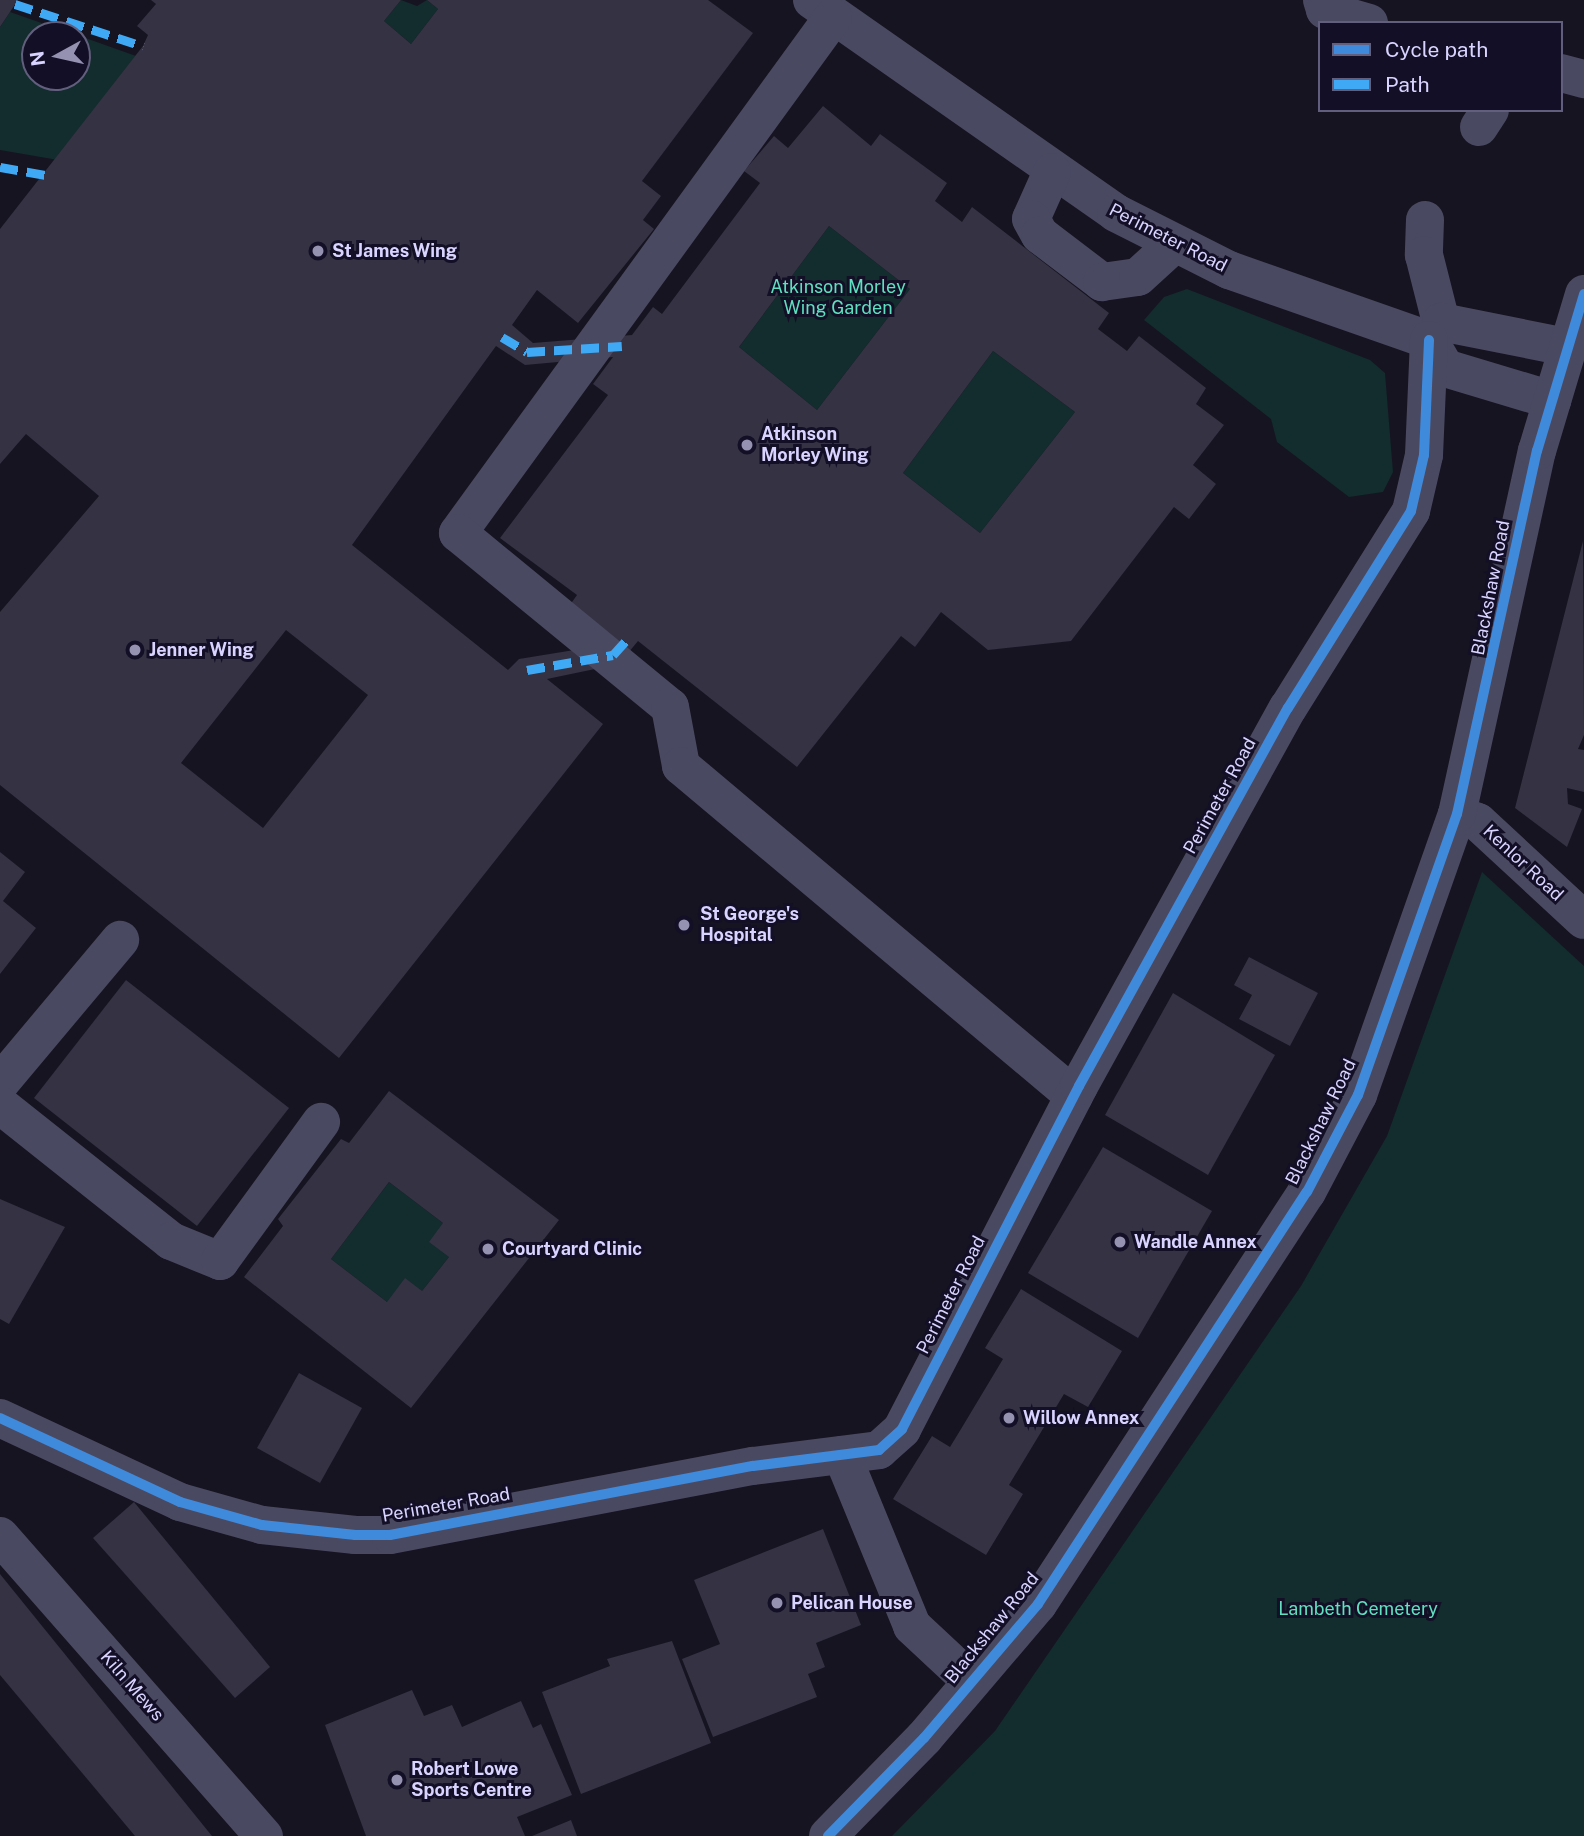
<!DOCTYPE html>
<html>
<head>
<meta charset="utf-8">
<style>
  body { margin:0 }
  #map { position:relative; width:1584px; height:1836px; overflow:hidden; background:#161421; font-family:"Public Sans",sans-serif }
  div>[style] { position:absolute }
  .green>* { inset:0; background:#132c2d }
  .building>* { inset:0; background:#343243 }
  .minor>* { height:38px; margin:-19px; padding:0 19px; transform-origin:19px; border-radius:19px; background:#4a4962 }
  .quiet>* { height:9px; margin-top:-4.5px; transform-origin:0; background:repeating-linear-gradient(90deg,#3fa9f5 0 18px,transparent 0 27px) }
  .cycleway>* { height:10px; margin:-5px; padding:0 5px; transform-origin:5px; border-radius:5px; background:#408adc }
  .dots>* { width:19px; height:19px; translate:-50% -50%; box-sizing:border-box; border:4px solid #130f26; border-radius:50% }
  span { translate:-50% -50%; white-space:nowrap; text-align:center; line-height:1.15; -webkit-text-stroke:6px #130f26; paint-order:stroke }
  .street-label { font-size:18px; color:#d9d4ff }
  .poi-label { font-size:18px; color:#d9d4ff; font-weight:700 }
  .left { translate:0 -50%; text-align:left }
  .park-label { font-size:18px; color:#5fe0c0 }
  .legend { position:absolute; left:1318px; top:21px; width:245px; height:91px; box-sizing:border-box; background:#130f26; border:2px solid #625e7d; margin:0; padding:9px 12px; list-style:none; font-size:21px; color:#d9d4ff }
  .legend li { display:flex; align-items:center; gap:14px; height:35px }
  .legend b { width:35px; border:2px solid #625e7d }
  .north { position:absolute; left:21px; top:21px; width:70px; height:70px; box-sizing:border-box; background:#130f26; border:2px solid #625e7d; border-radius:50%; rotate:262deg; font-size:19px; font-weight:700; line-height:28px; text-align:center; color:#d9d4ff }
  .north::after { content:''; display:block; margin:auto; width:24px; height:32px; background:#9591b1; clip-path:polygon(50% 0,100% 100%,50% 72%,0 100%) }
</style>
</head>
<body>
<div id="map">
  <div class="green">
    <i style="clip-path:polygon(401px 0,417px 6px,427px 0,438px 9px,411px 44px,384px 21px)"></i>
    <i style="clip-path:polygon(10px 12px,76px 35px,35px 35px,35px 77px,77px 77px,77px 35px,136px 56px,58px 160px,0 150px,0 27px)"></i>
    <i style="clip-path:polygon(829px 226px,910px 289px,817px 410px,739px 347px)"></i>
    <i style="clip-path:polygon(1187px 289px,1370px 360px,1385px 373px,1393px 472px,1383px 492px,1349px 497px,1277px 442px,1271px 419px,1144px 320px,1164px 297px)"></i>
    <i style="clip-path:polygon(993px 351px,1075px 412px,980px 533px,903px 473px)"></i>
    <i style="clip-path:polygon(1482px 872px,1584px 966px,1584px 1836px,892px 1836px,995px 1731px,1301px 1286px,1387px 1136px)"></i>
    <i style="clip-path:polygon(389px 1182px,443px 1223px,449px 1257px,422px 1291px,387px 1302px,331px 1259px)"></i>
  </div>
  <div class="building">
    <i style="clip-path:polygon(0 0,18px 0,0 27px)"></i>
    <i style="clip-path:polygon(evenodd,151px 0,401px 0,384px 21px,411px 44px,438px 9px,427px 0,708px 0,753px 33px,642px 181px,661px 196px,643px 220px,654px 229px,578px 323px,537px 290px,512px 325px,533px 343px,632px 335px,653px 307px,662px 314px,760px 183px,744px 171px,774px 136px,788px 148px,823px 106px,871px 146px,880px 134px,947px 183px,935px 201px,962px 222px,972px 207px,1109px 313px,1098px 329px,1127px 351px,1139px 336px,1206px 388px,1196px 404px,1224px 425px,1193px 465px,1216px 484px,1189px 519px,1174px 507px,1071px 641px,988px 650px,941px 612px,915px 647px,901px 636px,797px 767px,638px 641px,619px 664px,547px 679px,603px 724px,339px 1058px,0 785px,0 612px,99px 496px,26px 434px,0 464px,0 229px,143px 46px,148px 35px,137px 26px,156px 4px,151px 0,829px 226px,910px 289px,817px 410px,739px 347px,829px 226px,151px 0,496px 346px,525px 365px,613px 357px,593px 384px,608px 395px,500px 538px,577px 595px,562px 616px,605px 645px,519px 659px,508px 670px,352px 545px,496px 346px,151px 0,993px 351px,1075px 412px,980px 533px,903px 473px,993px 351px,151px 0,286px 630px,368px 695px,263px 828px,181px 763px,286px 630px)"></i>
    <i style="clip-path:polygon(1583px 541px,1584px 735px,1578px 749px,1584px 750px,1584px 792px,1567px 788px,1568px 804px,1582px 809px,1567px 847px,1515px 808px)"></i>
    <i style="clip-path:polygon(0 852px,25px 872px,3px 901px,36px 928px,0 974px)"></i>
    <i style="clip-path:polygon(1249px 957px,1318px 993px,1290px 1046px,1239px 1019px,1252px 995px,1234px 985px)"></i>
    <i style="clip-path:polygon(126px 980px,289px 1108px,197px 1226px,34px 1098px)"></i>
    <i style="clip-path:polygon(1173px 993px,1275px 1055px,1208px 1175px,1105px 1115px)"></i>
    <i style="clip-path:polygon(evenodd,389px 1091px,559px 1220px,411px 1408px,244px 1277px,283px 1226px,278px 1219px,341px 1139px,349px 1143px,389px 1091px,389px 1182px,443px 1223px,429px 1242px,449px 1257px,422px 1291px,405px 1278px,387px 1302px,331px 1259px,389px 1182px)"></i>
    <i style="clip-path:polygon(1103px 1147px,1212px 1211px,1138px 1338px,1028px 1273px)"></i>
    <i style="clip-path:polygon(0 1199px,65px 1227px,9px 1324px,0 1319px)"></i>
    <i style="clip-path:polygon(1021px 1289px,1122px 1351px,1088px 1407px,1064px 1394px,1009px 1485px,1023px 1494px,986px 1555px,893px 1499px,932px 1436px,950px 1447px,961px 1429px,1003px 1359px,985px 1348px)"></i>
    <i style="clip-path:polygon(299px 1373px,362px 1408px,320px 1483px,257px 1448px)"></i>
    <i style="clip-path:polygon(134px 1502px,270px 1667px,235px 1698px,93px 1538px)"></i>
    <i style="clip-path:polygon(823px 1529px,861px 1625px,816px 1643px,825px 1667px,808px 1674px,817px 1697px,713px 1737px,682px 1659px,720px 1644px,694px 1580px)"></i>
    <i style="clip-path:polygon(0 1574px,212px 1836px,135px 1836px,0 1675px)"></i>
    <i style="clip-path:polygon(672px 1641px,711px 1743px,581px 1794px,542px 1692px,610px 1666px,607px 1659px)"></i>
    <i style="clip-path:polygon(412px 1690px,424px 1716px,452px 1705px,462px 1727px,521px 1701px,533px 1728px,541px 1724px,572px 1795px,517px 1817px,525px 1836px,366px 1836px,325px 1725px)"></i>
    <i style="clip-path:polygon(571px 1820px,577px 1836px,532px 1836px)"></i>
  </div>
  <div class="minor">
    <i style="left:812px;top:0;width:371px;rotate:35deg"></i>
    <i style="left:1116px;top:213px;width:127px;rotate:26.8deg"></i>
    <i style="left:1229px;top:270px;width:212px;rotate:19.3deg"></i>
    <i style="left:1322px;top:0;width:10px;rotate:73deg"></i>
    <i style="left:1325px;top:10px;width:46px;rotate:16.5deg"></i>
    <i style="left:833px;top:17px;width:638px;rotate:126.01deg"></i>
    <i style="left:458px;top:533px;width:274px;rotate:39.4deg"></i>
    <i style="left:670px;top:707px;width:60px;rotate:79.4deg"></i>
    <i style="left:681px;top:766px;width:513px;rotate:40.02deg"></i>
    <i style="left:1561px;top:73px;width:24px;rotate:15deg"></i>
    <i style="left:1479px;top:127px;width:20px;rotate:-57deg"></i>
    <i style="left:1052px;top:172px;width:51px;rotate:114.1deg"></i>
    <i style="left:1031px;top:219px;width:18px;rotate:61deg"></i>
    <i style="left:1040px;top:235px;width:78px;rotate:37.2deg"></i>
    <i style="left:1102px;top:282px;width:36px;rotate:-8deg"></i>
    <i style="left:1138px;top:277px;width:49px;rotate:-42.5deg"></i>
    <i style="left:1425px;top:220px;width:35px;rotate:92deg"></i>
    <i style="left:1424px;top:255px;width:69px;rotate:75.8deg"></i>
    <i style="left:1429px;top:340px;width:22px;rotate:-56deg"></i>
    <i style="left:1441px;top:322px;width:127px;rotate:11.3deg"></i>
    <i style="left:1429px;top:340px;width:32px;rotate:60deg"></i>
    <i style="left:1445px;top:368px;width:112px;rotate:16.7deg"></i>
    <i style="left:1457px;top:814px;width:22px;rotate:21deg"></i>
    <i style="left:1478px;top:822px;width:144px;rotate:42.8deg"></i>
    <i style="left:0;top:1083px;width:187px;rotate:-50deg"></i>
    <i style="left:0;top:1105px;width:218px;rotate:38.5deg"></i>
    <i style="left:171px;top:1241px;width:53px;rotate:22.2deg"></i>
    <i style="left:220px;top:1261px;width:172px;rotate:-54deg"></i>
    <i style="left:0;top:1418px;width:199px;rotate:25deg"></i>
    <i style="left:180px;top:1502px;width:85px;rotate:15.7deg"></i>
    <i style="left:262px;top:1525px;width:94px;rotate:6.1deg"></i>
    <i style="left:355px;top:1535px;width:35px"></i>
    <i style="left:390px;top:1535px;width:369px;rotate:-10.8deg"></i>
    <i style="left:753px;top:1466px;width:127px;rotate:-7.2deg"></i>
    <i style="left:879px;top:1450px;width:31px;rotate:-42deg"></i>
    <i style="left:902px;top:1429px;width:386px;rotate:-62.7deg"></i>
    <i style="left:1079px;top:1086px;width:432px;rotate:-61.1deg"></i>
    <i style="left:1288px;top:708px;width:232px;rotate:-58deg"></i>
    <i style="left:1411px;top:511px;width:57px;rotate:-76.9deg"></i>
    <i style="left:1424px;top:455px;width:115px;rotate:-87.5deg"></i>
    <i style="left:842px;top:1455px;width:185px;rotate:67.7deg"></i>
    <i style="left:912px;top:1626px;width:81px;rotate:43deg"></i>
    <i style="left:0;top:1536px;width:400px;rotate:48.7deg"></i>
    <i style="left:828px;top:1836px;width:137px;rotate:-45.6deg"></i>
    <i style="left:924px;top:1738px;width:176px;rotate:-49.6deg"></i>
    <i style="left:1038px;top:1604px;width:492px;rotate:-56.9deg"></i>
    <i style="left:1307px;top:1192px;width:110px;rotate:-62.3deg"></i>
    <i style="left:1358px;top:1095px;width:298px;rotate:-70.6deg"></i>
    <i style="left:1457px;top:814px;width:372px;rotate:-77.6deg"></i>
    <i style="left:1537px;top:451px;width:164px;rotate:-73.3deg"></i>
  </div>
  <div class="quiet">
    <i style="left:15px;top:4px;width:135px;rotate:18.2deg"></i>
    <i style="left:0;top:167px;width:47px;rotate:9.9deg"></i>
    <i style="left:502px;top:337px;width:29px;rotate:31deg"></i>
    <i style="left:527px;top:352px;width:95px;rotate:-3.6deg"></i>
    <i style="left:527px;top:670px;width:87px;rotate:-9.9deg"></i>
    <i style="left:613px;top:655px;width:25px;rotate:-48deg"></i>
  </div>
  <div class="cycleway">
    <i style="left:0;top:1418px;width:199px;rotate:25deg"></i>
    <i style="left:180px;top:1502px;width:85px;rotate:15.7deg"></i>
    <i style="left:262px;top:1525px;width:94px;rotate:6.1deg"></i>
    <i style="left:355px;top:1535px;width:35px"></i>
    <i style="left:390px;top:1535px;width:369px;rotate:-10.8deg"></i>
    <i style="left:753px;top:1466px;width:127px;rotate:-7.2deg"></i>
    <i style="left:879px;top:1450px;width:31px;rotate:-42deg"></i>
    <i style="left:902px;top:1429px;width:386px;rotate:-62.7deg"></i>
    <i style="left:1079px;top:1086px;width:432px;rotate:-61.1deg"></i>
    <i style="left:1288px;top:708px;width:232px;rotate:-58deg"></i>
    <i style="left:1411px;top:511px;width:57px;rotate:-76.9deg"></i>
    <i style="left:1424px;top:455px;width:115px;rotate:-87.5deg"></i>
    <i style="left:828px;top:1836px;width:137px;rotate:-45.6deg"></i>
    <i style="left:924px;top:1738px;width:176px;rotate:-49.6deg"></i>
    <i style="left:1038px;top:1604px;width:492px;rotate:-56.9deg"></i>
    <i style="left:1307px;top:1192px;width:110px;rotate:-62.3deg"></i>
    <i style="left:1358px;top:1095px;width:298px;rotate:-70.6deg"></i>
    <i style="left:1457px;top:814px;width:372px;rotate:-77.6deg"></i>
    <i style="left:1537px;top:451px;width:164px;rotate:-73.3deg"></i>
  </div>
  <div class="dots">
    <i style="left:318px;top:251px;background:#9591b1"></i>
    <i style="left:747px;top:445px;background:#9591b1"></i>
    <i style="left:135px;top:650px;background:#9591b1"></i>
    <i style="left:684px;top:925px;background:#9591b1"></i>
    <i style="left:1120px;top:1242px;background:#9591b1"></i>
    <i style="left:488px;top:1249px;background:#9591b1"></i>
    <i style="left:1009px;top:1418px;background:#9591b1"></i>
    <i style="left:777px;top:1603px;background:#9591b1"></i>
    <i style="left:397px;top:1780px;background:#9591b1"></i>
  </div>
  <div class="street-label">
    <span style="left:1168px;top:238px;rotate:27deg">Perimeter Road</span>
    <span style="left:1491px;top:588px;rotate:-79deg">Blackshaw Road</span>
    <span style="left:1220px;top:796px;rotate:-61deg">Perimeter Road</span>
    <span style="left:1523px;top:863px;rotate:43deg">Kenlor Road</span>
    <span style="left:1321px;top:1122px;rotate:-64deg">Blackshaw Road</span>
    <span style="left:951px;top:1295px;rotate:-63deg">Perimeter Road</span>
    <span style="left:446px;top:1505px;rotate:-10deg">Perimeter Road</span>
    <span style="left:992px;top:1628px;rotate:-51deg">Blackshaw Road</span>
    <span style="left:132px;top:1686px;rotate:49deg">Kiln Mews</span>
  </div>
  <div class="poi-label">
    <span class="left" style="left:332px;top:251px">St James Wing</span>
    <span class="left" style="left:761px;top:445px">Atkinson<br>Morley Wing</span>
    <span class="left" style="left:149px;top:650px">Jenner Wing</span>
    <span class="left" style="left:700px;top:925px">St George's<br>Hospital</span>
    <span class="left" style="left:1134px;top:1242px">Wandle Annex</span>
    <span class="left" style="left:502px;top:1249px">Courtyard Clinic</span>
    <span class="left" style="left:1023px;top:1418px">Willow Annex</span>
    <span class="left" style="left:791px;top:1603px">Pelican House</span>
    <span class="left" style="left:411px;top:1780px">Robert Lowe<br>Sports Centre</span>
  </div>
  <div class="park-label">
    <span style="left:838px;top:298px">Atkinson Morley<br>Wing Garden</span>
    <span style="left:1358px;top:1609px">Lambeth Cemetery</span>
  </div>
  <ul class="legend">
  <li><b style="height:9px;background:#408adc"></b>Cycle path</li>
  <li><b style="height:9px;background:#3fa9f5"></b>Path</li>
  </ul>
  <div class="north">N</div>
</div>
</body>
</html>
